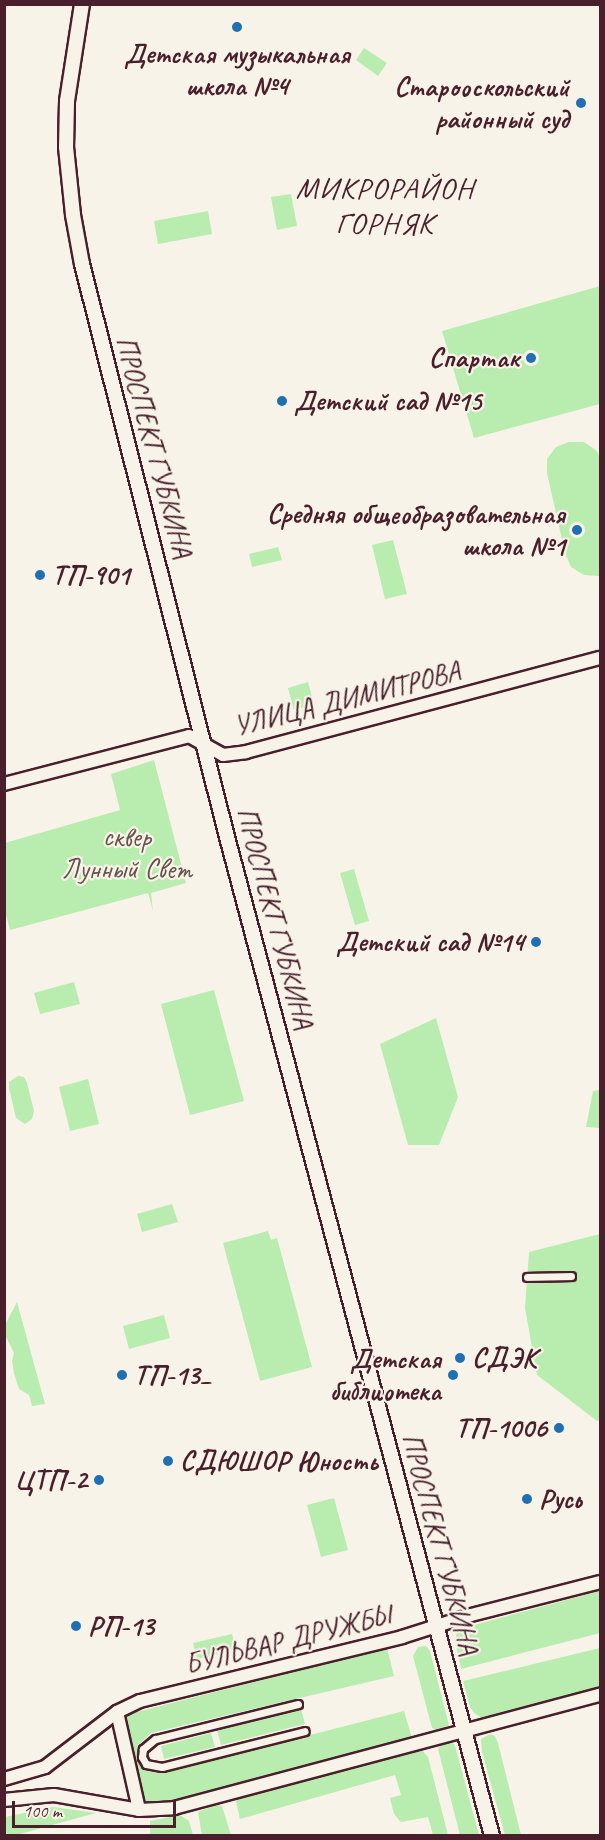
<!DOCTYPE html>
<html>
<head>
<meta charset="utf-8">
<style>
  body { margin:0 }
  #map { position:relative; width:605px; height:1840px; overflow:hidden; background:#f7f3e8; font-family:Caveat,sans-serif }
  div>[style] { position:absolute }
  .green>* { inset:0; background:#b8edaf }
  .roads { filter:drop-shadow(2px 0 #4a1f2b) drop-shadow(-2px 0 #4a1f2b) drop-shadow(0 2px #4a1f2b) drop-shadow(0 -2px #4a1f2b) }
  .pedestrian>* { height:7px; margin:-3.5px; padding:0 3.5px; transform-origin:3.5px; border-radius:3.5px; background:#f7f3e8 }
  .secondary>* { height:12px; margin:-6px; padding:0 6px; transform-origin:6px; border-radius:6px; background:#f7f3e8 }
  .primary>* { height:14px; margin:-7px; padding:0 7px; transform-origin:7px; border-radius:7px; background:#f7f3e8 }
  .dots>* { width:16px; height:16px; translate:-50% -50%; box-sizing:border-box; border:3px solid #f7f3e8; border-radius:50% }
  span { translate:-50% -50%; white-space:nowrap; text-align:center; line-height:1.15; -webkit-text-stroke:4.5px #f7f3e8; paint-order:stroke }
  .poi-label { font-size:28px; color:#4a1f2b; font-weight:700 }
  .right { translate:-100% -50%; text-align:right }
  .left { translate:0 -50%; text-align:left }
  .street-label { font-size:28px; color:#4a1f2b }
  .park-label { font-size:28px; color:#66524c }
  .neighbourhood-label { font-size:30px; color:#4a1f2b; letter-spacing:1.5px }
  .frame { position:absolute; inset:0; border:6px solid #4a1f2b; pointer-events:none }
  .scale { position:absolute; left:12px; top:1801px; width:164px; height:27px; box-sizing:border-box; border:3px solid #4a1f2b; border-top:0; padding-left:8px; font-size:18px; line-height:21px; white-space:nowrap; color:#4a1f2b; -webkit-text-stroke:4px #f7f3e8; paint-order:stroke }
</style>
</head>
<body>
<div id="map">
  <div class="green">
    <i style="clip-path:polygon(364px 48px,387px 63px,378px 76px,356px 60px)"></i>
    <i style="clip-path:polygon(291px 194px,297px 226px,277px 230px,271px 197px)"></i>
    <i style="clip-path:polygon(208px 211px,212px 234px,158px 244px,154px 221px)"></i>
    <i style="clip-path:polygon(600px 286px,600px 404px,474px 438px,442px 331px)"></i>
    <i style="clip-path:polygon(569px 442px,584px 442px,597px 451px,600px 459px,599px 576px,584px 575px,571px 567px,565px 553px,547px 473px,547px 459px,556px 447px)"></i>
    <i style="clip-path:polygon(393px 540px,407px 594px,385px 599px,372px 545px)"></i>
    <i style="clip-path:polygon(278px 547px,282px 560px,252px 567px,249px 554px)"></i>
    <i style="clip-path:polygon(308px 682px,314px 704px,294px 710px,288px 688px)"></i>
    <i style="clip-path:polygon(154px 760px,186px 883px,151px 893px,153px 911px,148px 893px,10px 930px,5px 911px,5px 843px,120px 810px,111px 774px)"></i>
    <i style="clip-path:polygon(354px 869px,369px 921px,355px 925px,340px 873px)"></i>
    <i style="clip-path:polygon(74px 982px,80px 1004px,40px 1014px,34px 993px)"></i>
    <i style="clip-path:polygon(214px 990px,244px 1101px,190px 1115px,161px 1004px)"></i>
    <i style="clip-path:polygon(436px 1018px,458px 1097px,439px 1145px,408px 1145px,380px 1044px)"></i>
    <i style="clip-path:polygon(18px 1076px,24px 1077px,27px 1083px,34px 1111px,32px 1119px,25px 1124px,16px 1118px,9px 1088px,9px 1082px)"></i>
    <i style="clip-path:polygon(88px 1079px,99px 1124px,70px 1131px,59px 1087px)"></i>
    <i style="clip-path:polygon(600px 1090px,600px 1128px,586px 1127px,593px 1091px)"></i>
    <i style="clip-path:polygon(172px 1204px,178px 1222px,142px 1232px,137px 1214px)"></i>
    <i style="clip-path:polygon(268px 1231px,271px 1240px,277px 1238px,312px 1367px,260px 1381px,223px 1243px)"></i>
    <i style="clip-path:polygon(600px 1234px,600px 1420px,597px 1421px,537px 1375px,525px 1308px,529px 1252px)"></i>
    <i style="clip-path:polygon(17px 1302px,45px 1404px,32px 1406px,29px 1395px,19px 1389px,14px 1373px,12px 1361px,14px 1353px,6px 1337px,5px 1325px)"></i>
    <i style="clip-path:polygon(164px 1315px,170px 1338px,129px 1349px,123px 1326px)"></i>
    <i style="clip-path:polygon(334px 1498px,348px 1550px,321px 1557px,307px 1505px)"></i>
    <i style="clip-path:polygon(600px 1591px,600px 1633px,461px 1669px,455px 1640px,457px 1632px,463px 1628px)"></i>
    <i style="clip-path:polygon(232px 1634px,236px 1650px,197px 1659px,193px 1643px)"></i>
    <i style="clip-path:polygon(426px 1646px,430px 1651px,449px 1725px,438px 1731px,432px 1728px,413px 1656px,418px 1647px)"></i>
    <i style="clip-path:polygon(387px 1648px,394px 1676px,151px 1733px,137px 1746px,138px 1758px,143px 1769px,161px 1773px,404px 1711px,412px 1738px,168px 1802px,142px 1802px,123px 1718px,129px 1714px)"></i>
    <i style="clip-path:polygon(600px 1648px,600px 1689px,492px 1718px,482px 1718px,474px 1713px,470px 1707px,463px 1681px)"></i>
    <i style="clip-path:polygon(301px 1709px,305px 1724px,221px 1745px,217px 1730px)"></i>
    <i style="clip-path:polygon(211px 1733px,215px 1747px,164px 1759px,161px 1746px)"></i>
    <i style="clip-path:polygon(490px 1734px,495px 1736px,498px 1743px,521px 1835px,505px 1835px,482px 1752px,481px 1739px)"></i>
    <i style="clip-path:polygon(447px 1742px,454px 1744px,456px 1749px,479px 1835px,460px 1835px,438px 1749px,442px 1743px)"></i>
    <i style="clip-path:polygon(421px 1749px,428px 1757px,448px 1835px,433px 1835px,428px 1817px,401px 1822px,394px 1814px,390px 1798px,401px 1795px,395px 1775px,240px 1819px,236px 1801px,244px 1796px)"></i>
    <i style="clip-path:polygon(216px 1805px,222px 1806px,231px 1835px,202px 1835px,198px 1812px)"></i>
    <i style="clip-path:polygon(53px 1807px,96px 1813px,16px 1835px,5px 1835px,5px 1817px)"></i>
    <i style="clip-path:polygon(180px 1815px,189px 1821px,193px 1835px,150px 1835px,150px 1821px)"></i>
  </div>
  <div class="roads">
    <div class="pedestrian">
      <i style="left:527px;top:1277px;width:44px;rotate:-1.3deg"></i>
      <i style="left:298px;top:1704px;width:147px;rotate:166.2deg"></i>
      <i style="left:155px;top:1739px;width:16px;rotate:140deg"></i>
      <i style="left:143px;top:1749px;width:8px;rotate:97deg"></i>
      <i style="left:142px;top:1757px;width:8px;rotate:60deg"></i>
      <i style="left:146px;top:1764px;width:16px;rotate:11deg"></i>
      <i style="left:162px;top:1767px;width:147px;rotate:-14.1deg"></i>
    </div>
    <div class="secondary">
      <i style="left:4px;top:784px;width:191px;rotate:-14.5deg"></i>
      <i style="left:189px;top:736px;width:39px;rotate:29deg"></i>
      <i style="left:223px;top:755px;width:23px;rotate:-7deg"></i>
      <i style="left:246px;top:752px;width:366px;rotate:-14.9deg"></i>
      <i style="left:117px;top:1712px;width:100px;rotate:77.3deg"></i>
      <i style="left:4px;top:1779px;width:43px;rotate:-16.3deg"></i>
      <i style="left:45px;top:1767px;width:91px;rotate:-37.4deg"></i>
      <i style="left:117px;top:1712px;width:25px;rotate:-26deg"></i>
      <i style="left:140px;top:1701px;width:270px;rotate:-13.7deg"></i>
      <i style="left:402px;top:1637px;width:72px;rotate:-17.7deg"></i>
      <i style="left:471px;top:1615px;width:133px;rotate:-14.3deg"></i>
      <i style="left:4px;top:1800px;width:50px;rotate:-5.7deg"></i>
      <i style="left:54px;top:1795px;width:86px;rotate:10deg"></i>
      <i style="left:139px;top:1810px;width:35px;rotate:-3deg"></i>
      <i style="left:174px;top:1808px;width:441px;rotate:-14.9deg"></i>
    </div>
    <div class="primary">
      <i style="left:82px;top:4px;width:98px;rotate:98.8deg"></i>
      <i style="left:67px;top:101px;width:46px;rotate:91.2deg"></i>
      <i style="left:66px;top:147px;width:68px;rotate:84.1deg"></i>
      <i style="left:73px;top:215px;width:50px;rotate:79.6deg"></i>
      <i style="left:82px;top:264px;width:591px;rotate:75.8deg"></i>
      <i style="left:227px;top:837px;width:1034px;rotate:75.14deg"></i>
    </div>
  </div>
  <div class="dots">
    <i style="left:237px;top:27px;background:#1f6fb2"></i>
    <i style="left:581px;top:103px;background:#1f6fb2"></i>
    <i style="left:531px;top:358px;background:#1f6fb2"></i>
    <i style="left:282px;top:401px;background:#1f6fb2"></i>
    <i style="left:577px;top:530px;background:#1f6fb2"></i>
    <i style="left:40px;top:575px;background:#1f6fb2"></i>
    <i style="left:536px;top:942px;background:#1f6fb2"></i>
    <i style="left:460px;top:1358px;background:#1f6fb2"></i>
    <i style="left:122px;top:1375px;background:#1f6fb2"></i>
    <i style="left:453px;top:1375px;background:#1f6fb2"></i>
    <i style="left:559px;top:1428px;background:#1f6fb2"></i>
    <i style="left:168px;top:1461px;background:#1f6fb2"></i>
    <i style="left:99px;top:1480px;background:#1f6fb2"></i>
    <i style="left:527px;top:1499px;background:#1f6fb2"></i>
    <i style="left:76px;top:1626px;background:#1f6fb2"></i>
  </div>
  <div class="poi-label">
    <span style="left:237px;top:70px">Детская музыкальная<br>школа №4</span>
    <span class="right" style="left:569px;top:103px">Старооскольский<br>районный суд</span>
    <span class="right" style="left:519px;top:358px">Спартак</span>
    <span class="left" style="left:294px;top:401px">Детский сад №15</span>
    <span class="right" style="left:565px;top:530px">Средняя общеобразовательная<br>школа №1</span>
    <span class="left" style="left:52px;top:575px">ТП-901</span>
    <span class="right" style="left:524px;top:942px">Детский сад №14</span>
    <span class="left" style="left:472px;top:1358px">СДЭК</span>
    <span class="right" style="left:441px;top:1375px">Детская<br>библиотека</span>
    <span class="left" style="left:134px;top:1375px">ТП-13_</span>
    <span class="right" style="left:547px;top:1428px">ТП-1006</span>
    <span class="left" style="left:180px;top:1461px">СДЮШОР Юность</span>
    <span class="right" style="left:87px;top:1480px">ЦТП-2</span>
    <span class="left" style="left:539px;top:1499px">Русь</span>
    <span class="left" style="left:88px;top:1626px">РП-13</span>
  </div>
  <div class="street-label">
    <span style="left:154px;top:447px;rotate:75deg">ПРОСПЕКТ ГУБКИНА</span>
    <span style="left:347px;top:699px;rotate:-14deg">УЛИЦА ДИМИТРОВА</span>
    <span style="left:275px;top:918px;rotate:75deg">ПРОСПЕКТ ГУБКИНА</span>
    <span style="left:440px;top:1544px;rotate:75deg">ПРОСПЕКТ ГУБКИНА</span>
    <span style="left:288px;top:1640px;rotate:-14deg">БУЛЬВАР ДРУЖБЫ</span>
  </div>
  <div class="park-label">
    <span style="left:127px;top:853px">сквер<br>Лунный Свет</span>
  </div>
  <div class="neighbourhood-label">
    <span style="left:385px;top:205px">МИКРОРАЙОН<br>ГОРНЯК</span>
  </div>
  <div class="frame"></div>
  <div class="scale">100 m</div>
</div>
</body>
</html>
